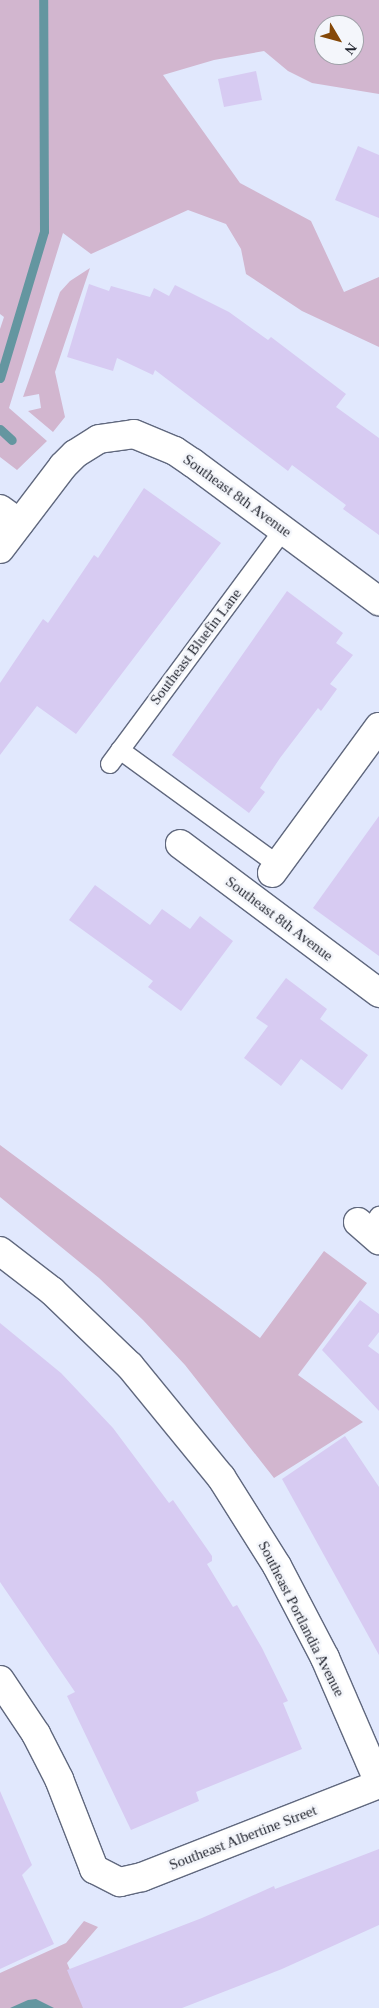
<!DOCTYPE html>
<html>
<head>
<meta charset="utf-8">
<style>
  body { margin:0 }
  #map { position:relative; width:379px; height:2008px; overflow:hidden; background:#e1e8fd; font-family:"Times New Roman",serif }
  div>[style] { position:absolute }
  .green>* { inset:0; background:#d2b6cf }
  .water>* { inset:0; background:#6496a0 }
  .stream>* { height:9px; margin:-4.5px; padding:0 4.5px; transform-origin:4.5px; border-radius:4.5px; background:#6496a0 }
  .building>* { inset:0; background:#d7cbf2 }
  .roads { filter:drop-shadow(1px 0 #60687e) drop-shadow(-1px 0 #60687e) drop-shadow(0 1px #60687e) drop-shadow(0 -1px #60687e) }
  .lane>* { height:18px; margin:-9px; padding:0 9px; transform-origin:9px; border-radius:9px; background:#fff }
  .street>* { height:28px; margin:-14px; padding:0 14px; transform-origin:14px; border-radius:14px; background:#fff }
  span { translate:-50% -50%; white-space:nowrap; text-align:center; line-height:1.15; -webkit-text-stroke:5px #f4f6fb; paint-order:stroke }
  .street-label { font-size:15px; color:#1f222c }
  .north { position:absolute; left:314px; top:15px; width:50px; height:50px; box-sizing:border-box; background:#f4f6fb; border:1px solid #9fa1a8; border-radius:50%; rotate:127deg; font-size:14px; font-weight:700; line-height:20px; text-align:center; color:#1f222c }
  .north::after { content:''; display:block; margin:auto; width:18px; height:22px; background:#854808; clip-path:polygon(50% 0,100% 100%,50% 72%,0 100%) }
</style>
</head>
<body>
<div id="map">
  <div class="green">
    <i style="clip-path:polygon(evenodd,0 0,379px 0,379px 94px,312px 83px,288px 71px,264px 51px,214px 60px,163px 75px,240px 183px,311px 221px,344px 292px,379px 277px,379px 347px,302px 311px,246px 274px,241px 249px,226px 224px,188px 210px,91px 254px,63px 233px,9px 408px,47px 441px,17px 470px,0 457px,0 329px,4px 317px,0 314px,0 0,324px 25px,354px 25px,354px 55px,324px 55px,324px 25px)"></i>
    <i style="clip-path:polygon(90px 268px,55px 372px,65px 417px,53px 432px,28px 411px,41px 408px,39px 394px,23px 397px,60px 292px,70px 281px)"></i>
    <i style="clip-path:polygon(0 1145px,260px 1338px,324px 1251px,367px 1283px,298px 1375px,363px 1422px,274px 1478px,185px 1365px,143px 1320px,99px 1278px,0 1197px)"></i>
    <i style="clip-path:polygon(84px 1921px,98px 1927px,67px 1963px,86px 2008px,0 2008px,0 1973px,66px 1943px)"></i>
  </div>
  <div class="water">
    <i style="clip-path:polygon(36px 1999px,54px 2008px,10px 2008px,28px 2000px)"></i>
  </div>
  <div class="stream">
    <i style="left:0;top:378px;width:153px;rotate:-73.3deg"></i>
    <i style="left:44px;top:231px;width:231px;rotate:-90.2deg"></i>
    <i style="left:0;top:429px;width:16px;rotate:43deg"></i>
  </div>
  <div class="building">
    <i style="clip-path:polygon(256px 71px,262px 100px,224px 107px,218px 79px)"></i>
    <i style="clip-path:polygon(358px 146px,379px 155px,379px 218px,335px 200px)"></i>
    <i style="clip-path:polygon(89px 284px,109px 291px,111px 286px,150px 297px,154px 288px,169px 296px,175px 285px,229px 312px,268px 340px,271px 337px,346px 394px,336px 407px,379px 438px,379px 535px,343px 509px,346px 505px,292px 465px,288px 471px,155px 370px,153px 375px,117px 358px,113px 371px,67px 357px)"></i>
    <i style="clip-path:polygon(144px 488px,221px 543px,76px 734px,37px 706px,0 755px,0 683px,43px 619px,48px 623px,94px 555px,98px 558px)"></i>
    <i style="clip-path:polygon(287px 591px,343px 633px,336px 643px,353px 655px,330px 684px,337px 689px,321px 711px,318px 708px,280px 758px,260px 788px,265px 792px,249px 813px,172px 755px)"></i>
    <i style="clip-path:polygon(379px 816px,379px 956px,313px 908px)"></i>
    <i style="clip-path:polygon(95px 885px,150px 925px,162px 909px,190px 929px,200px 916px,233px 941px,181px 1011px,148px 987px,153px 981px,69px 920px)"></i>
    <i style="clip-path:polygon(286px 978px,327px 1009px,320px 1019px,368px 1055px,342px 1090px,301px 1059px,281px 1086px,244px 1058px,268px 1026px,256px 1018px)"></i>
    <i style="clip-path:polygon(360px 1300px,379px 1314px,379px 1332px,368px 1346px,379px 1354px,379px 1411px,322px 1350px)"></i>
    <i style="clip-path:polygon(0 1323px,61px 1373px,113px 1428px,169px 1503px,173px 1500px,212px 1556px,212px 1561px,207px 1564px,233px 1607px,237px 1605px,262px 1648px,288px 1701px,283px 1703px,302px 1749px,196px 1792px,199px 1801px,131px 1830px,67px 1696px,75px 1692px,0 1582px)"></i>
    <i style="clip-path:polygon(345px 1436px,379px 1487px,379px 1655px,282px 1479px)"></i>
    <i style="clip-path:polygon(0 1791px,32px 1865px,22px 1875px,54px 1944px,0 1969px)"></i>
    <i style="clip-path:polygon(379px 1849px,379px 1925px,282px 1969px,182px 2008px,83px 2008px,67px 1970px,202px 1918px,274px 1886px,275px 1889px)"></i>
  </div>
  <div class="roads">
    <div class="lane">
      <i style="left:120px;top:750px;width:195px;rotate:36deg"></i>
      <i style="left:110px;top:764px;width:291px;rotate:-53.5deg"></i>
      <i style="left:369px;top:1232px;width:19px;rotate:-58deg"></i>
    </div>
    <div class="street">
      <i style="left:0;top:509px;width:24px;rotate:36deg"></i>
      <i style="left:0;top:549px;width:104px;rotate:-52.8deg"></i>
      <i style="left:63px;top:466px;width:17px;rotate:-45deg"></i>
      <i style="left:75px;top:454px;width:28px;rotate:-32deg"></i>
      <i style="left:99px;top:439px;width:35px;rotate:-8deg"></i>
      <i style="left:134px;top:434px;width:44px;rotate:22.5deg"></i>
      <i style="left:175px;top:451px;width:22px;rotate:34deg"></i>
      <i style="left:193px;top:463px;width:232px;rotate:36.6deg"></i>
      <i style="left:180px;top:844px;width:249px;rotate:36.8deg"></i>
      <i style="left:272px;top:873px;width:181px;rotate:-53.8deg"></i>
      <i style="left:358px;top:1222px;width:28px;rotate:41deg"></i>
      <i style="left:0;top:1251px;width:66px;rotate:37.6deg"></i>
      <i style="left:52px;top:1291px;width:108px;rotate:43.9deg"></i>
      <i style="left:130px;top:1366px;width:144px;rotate:50.7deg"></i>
      <i style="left:221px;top:1477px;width:105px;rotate:57.8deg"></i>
      <i style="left:277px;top:1566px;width:104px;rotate:62.4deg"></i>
      <i style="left:325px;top:1658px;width:136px;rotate:66.6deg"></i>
      <i style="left:0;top:1680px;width:65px;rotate:56.3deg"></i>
      <i style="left:36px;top:1734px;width:51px;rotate:62.9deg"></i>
      <i style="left:59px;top:1779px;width:97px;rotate:68.7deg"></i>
      <i style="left:94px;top:1869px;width:29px;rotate:27deg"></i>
      <i style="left:120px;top:1882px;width:23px;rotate:-13deg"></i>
      <i style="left:142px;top:1877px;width:255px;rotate:-21.4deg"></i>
    </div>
  </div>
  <div class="street-label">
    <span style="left:237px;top:496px;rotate:36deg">Southeast 8th Avenue</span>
    <span style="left:196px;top:647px;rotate:-53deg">Southeast Bluefin Lane</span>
    <span style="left:279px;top:919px;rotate:37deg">Southeast 8th Avenue</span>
    <span style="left:301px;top:1619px;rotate:63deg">Southeast Portlandia Avenue</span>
    <span style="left:243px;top:1838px;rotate:-21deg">Southeast Albertine Street</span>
  </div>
  <div class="north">N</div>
</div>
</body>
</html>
